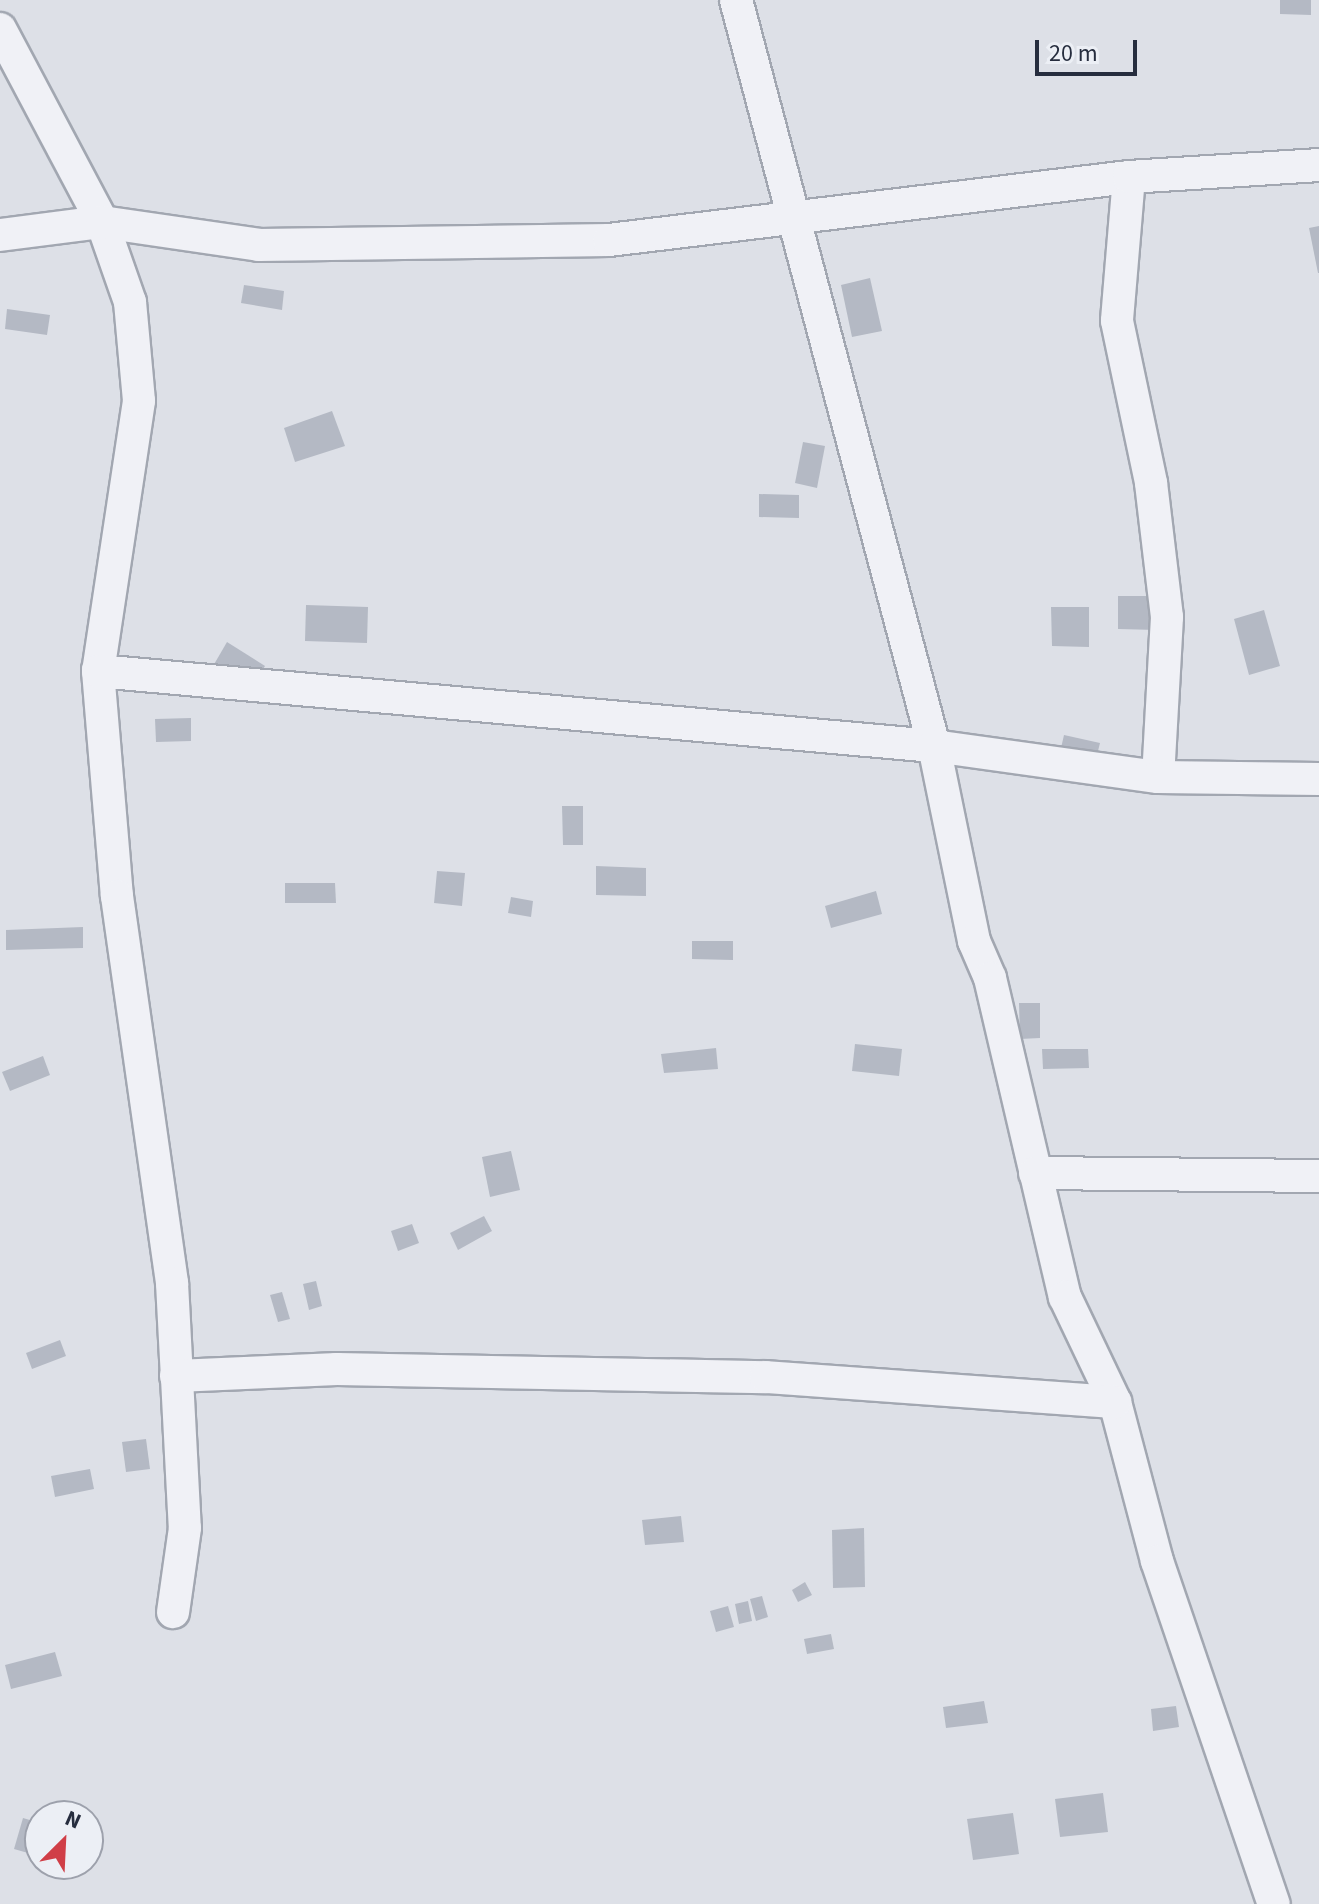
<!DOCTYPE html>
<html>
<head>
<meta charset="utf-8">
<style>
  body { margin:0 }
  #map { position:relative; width:1319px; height:1904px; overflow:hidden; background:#dde0e7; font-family:"Source Sans 3",sans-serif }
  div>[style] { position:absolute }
  .building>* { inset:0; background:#b4b9c4 }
  .roads { filter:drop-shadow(2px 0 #a2a7b1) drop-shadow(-2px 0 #a2a7b1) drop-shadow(0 2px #a2a7b1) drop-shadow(0 -2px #a2a7b1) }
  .minor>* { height:32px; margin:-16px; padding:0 16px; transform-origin:16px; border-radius:16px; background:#f0f1f6 }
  span { translate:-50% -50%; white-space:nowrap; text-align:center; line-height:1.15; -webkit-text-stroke:6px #eceff5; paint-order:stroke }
  .north { position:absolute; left:24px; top:1800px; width:80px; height:80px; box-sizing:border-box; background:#eceff5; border:2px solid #9da1ac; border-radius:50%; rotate:24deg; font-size:22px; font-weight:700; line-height:32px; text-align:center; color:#262d3e }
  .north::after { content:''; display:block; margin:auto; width:28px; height:36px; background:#d03e47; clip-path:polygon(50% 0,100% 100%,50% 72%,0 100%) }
  .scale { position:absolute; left:1035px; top:40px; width:102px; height:36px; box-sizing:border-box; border:4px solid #262d3e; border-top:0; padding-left:10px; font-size:24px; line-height:28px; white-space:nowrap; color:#262d3e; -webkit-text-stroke:6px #eceff5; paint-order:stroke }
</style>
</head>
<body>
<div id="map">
  <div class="building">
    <i style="clip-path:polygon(1280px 0,1311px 0,1311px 15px,1280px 14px)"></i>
    <i style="clip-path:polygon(1319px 226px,1319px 273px,1318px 273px,1309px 228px)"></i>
    <i style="clip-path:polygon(870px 278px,882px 331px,852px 337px,841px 285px)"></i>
    <i style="clip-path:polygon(244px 285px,284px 291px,282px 310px,241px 303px)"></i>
    <i style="clip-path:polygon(7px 309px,50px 315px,47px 335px,5px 329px)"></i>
    <i style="clip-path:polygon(332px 411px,345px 446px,295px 462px,284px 428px)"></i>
    <i style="clip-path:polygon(803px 442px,825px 446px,817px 488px,795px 483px)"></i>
    <i style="clip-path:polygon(759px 494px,799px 495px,799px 518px,759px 517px)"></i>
    <i style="clip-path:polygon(1118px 596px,1157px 596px,1157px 630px,1118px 629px)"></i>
    <i style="clip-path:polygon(306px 605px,368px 607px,367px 643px,305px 641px)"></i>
    <i style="clip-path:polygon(1051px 607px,1089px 607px,1089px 647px,1052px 646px)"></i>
    <i style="clip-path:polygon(1264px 610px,1280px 666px,1249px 675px,1234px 619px)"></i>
    <i style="clip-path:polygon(227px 642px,265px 666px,246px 696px,209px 673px)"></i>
    <i style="clip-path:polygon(191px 718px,191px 741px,156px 742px,155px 719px)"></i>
    <i style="clip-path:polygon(1064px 735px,1100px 743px,1091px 779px,1056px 770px)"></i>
    <i style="clip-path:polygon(562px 806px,583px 806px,583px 845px,563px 845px)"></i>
    <i style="clip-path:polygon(596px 866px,646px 868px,646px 896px,596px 895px)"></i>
    <i style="clip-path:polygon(437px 871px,465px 873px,462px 906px,434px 903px)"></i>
    <i style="clip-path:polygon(285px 883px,335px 883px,336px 903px,285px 903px)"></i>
    <i style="clip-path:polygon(876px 891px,882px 914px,831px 928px,825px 906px)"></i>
    <i style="clip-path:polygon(511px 897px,533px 901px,531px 917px,508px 913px)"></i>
    <i style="clip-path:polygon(83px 927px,83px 948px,6px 950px,6px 930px)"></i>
    <i style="clip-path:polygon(692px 941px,733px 941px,733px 960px,692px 959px)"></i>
    <i style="clip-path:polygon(1019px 1003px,1040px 1003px,1040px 1038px,1020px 1039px)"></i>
    <i style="clip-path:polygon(855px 1044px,902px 1049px,899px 1076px,852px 1071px)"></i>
    <i style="clip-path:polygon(716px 1048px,718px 1069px,664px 1073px,661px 1054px)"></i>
    <i style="clip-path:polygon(1042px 1049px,1088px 1049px,1089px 1068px,1043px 1069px)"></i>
    <i style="clip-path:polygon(43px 1056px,50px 1075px,10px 1091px,2px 1072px)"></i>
    <i style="clip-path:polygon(511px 1151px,520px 1190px,490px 1197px,482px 1157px)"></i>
    <i style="clip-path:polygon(484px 1216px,492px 1231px,458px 1250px,450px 1233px)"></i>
    <i style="clip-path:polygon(412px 1224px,419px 1243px,398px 1251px,391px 1231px)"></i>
    <i style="clip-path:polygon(316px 1281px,322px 1306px,309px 1310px,303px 1284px)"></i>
    <i style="clip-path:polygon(282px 1292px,290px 1319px,278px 1322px,270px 1295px)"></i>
    <i style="clip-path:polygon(60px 1340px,66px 1356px,32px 1369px,26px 1353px)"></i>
    <i style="clip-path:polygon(146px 1439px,150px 1469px,126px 1472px,122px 1442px)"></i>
    <i style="clip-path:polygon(90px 1469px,94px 1489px,55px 1497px,51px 1476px)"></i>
    <i style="clip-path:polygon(681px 1516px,684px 1542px,645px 1545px,642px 1520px)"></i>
    <i style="clip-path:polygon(864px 1528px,865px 1587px,833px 1588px,832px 1530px)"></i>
    <i style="clip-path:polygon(805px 1582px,812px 1595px,798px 1602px,792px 1590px)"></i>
    <i style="clip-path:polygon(762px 1596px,768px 1617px,756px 1621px,750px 1599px)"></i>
    <i style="clip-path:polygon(748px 1601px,752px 1621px,739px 1624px,735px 1604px)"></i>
    <i style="clip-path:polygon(728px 1606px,734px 1627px,716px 1632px,710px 1611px)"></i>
    <i style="clip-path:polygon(831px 1634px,834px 1649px,807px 1654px,804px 1639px)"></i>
    <i style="clip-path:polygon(55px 1652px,62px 1676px,11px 1689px,5px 1665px)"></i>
    <i style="clip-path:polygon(984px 1701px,988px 1723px,946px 1728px,943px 1707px)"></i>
    <i style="clip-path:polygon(1176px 1706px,1179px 1727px,1153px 1731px,1151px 1709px)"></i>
    <i style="clip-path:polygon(1103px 1793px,1108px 1832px,1060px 1837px,1055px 1799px)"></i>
    <i style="clip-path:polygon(1013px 1813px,1019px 1854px,973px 1860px,967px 1819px)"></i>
    <i style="clip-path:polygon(23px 1818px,40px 1823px,35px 1855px,14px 1849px)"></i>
  </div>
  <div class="roads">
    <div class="minor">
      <i style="left:736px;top:0;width:772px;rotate:75.14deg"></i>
      <i style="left:934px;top:746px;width:199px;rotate:78.4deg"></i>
      <i style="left:974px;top:941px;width:40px;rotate:66.6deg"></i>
      <i style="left:990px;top:978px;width:328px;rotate:76.8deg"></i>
      <i style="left:1065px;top:1297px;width:116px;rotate:64.5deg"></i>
      <i style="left:1115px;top:1402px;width:164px;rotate:75.2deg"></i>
      <i style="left:1157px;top:1561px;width:362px;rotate:71.2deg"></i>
      <i style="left:0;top:29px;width:218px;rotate:62.1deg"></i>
      <i style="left:102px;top:222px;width:85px;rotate:70.7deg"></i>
      <i style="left:130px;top:302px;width:99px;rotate:84.8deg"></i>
      <i style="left:139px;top:401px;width:273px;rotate:98.6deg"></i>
      <i style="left:98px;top:671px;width:226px;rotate:85.2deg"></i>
      <i style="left:117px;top:896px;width:391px;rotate:81.9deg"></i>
      <i style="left:172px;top:1283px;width:245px;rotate:87deg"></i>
      <i style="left:185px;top:1528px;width:85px;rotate:98.1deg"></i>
      <i style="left:1129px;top:177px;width:144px;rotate:94.8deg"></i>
      <i style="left:1117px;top:321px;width:166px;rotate:78.1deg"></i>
      <i style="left:1151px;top:483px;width:135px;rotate:83.2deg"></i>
      <i style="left:1167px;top:617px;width:160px;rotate:93.2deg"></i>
      <i style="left:0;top:235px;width:103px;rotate:-7.3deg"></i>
      <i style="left:102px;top:222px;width:159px;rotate:8.3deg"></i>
      <i style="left:259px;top:245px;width:350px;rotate:-0.8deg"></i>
      <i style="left:609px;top:240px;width:524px;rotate:-6.91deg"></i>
      <i style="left:1129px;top:177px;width:190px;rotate:-3.6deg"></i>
      <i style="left:98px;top:671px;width:839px;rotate:5.13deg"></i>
      <i style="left:934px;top:746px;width:226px;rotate:7.9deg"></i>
      <i style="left:1158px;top:777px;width:161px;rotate:0.7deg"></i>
      <i style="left:1035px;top:1173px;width:284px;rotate:0.6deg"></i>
      <i style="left:176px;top:1376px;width:161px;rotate:-2.5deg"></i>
      <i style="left:337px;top:1369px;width:429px;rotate:1.1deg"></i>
      <i style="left:766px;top:1377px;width:350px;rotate:4.1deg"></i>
    </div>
  </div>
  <div class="north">N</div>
  <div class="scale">20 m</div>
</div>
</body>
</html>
